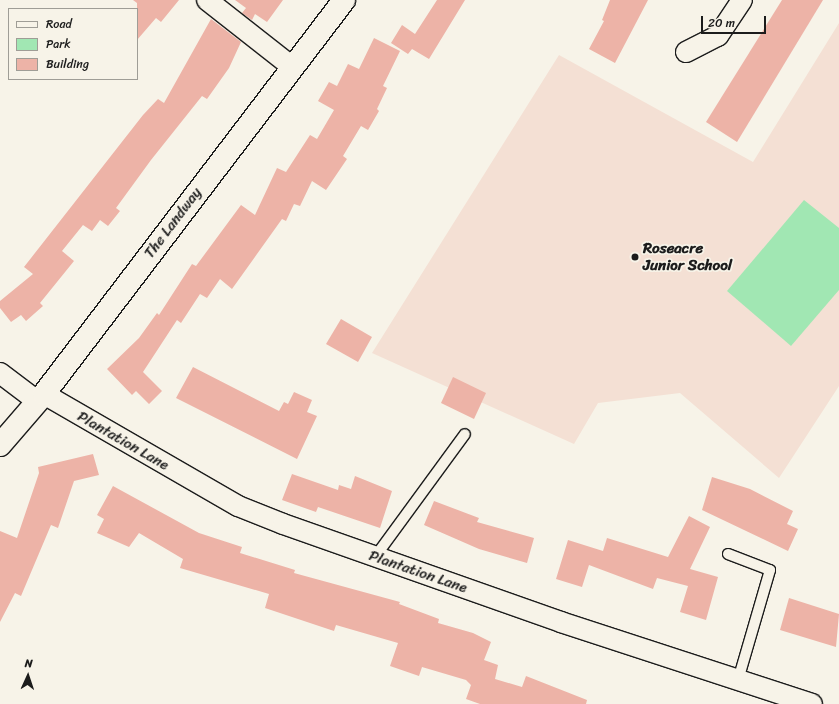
<!DOCTYPE html>
<html>
<head>
<meta charset="utf-8">
<style>
  body { margin:0 }
  #map { position:relative; width:839px; height:704px; overflow:hidden; background:#f7f3e8; font-family:Sriracha,sans-serif }
  div>[style] { position:absolute }
  .built>* { inset:0; background:#f4e0d4 }
  .green>* { inset:0; background:#a1e7b3 }
  .building>* { inset:0; background:#edb3a7 }
  .roads { filter:drop-shadow(1px 0 #1c1c1c) drop-shadow(-1px 0 #1c1c1c) drop-shadow(0 1px #1c1c1c) drop-shadow(0 -1px #1c1c1c) }
  .lane>* { height:10px; margin:-5px; padding:0 5px; transform-origin:5px; border-radius:5px; background:#f7f3e8 }
  .street>* { height:20px; margin:-10px; padding:0 10px; transform-origin:10px; border-radius:10px; background:#f7f3e8 }
  .secondary>* { height:22px; margin:-11px; padding:0 11px; transform-origin:11px; border-radius:11px; background:#f7f3e8 }
  .dots>* { width:11px; height:11px; translate:-50% -50%; box-sizing:border-box; border:2px solid #f7f3e8; border-radius:50% }
  span { translate:-50% -50%; white-space:nowrap; text-align:center; line-height:1.15; -webkit-text-stroke:3.5px #f7f3e8; paint-order:stroke }
  .street-label { font-size:15px; color:#1c1c1c }
  .poi-label { font-size:15px; color:#1c1c1c; font-weight:700 }
  .left { translate:0 -50%; text-align:left }
  .legend { position:absolute; left:8px; top:8px; width:130px; height:72px; box-sizing:border-box; background:#f7f3e8; border:1px solid #9f9d96; margin:0; padding:5px 7px; list-style:none; font-size:12px; color:#1c1c1c }
  .legend li { display:flex; align-items:center; gap:8px; height:20px }
  .legend b { width:20px; border:1px solid #9f9d96 }
  .north { position:absolute; left:8px; top:656px; width:40px; height:40px; -webkit-text-stroke:3px #f7f3e8; paint-order:stroke; rotate:3deg; font-size:11px; font-weight:700; line-height:16px; text-align:center; color:#1c1c1c }
  .north::after { content:''; display:block; margin:auto; width:14px; height:18px; background:#1c1c1c; clip-path:polygon(50% 0,100% 100%,50% 72%,0 100%) }
  .scale { position:absolute; left:701px; top:16px; width:65px; height:18px; box-sizing:border-box; border:2px solid #1c1c1c; border-top:0; padding-left:5px; font-size:12px; line-height:14px; white-space:nowrap; color:#1c1c1c; -webkit-text-stroke:3px #f7f3e8; paint-order:stroke }
</style>
</head>
<body>
<div id="map">
  <div class="built">
    <i style="clip-path:polygon(839px 23px,839px 386px,779px 478px,680px 393px,598px 403px,574px 444px,372px 353px,559px 55px,753px 162px)"></i>
  </div>
  <div class="green">
    <i style="clip-path:polygon(804px 200px,839px 228px,839px 290px,791px 346px,727px 291px)"></i>
  </div>
  <div class="building">
    <i style="clip-path:polygon(133px 0,179px 0,161px 22px,156px 18px,137px 40px,137px 3px)"></i>
    <i style="clip-path:polygon(235px 0,283px 0,267px 22px,255px 14px,252px 20px,242px 13px,246px 8px)"></i>
    <i style="clip-path:polygon(437px 0,465px 0,429px 59px,412px 49px,408px 54px,391px 43px,402px 25px,415px 34px)"></i>
    <i style="clip-path:polygon(610px 0,648px 0,615px 63px,589px 49px,604px 21px,602px 20px)"></i>
    <i style="clip-path:polygon(782px 0,823px 0,737px 142px,706px 122px)"></i>
    <i style="clip-path:polygon(211px 19px,241px 42px,229px 68px,207px 99px,202px 96px,151px 160px,116px 208px,120px 211px,108px 226px,100px 220px,92px 231px,83px 225px,62px 251px,74px 261px,40px 303px,43px 306px,26px 321px,21px 315px,11px 322px,0 308px,0 301px,33px 274px,24px 267px,143px 115px,158px 99px,164px 103px)"></i>
    <i style="clip-path:polygon(374px 38px,400px 51px,383px 86px,387px 88px,377px 109px,379px 111px,368px 130px,361px 126px,343px 156px,347px 159px,326px 190px,312px 181px,300px 206px,294px 204px,286px 221px,282px 219px,232px 289px,220px 279px,207px 298px,200px 294px,181px 323px,177px 320px,143px 372px,162px 391px,149px 404px,136px 391px,132px 395px,107px 369px,139px 338px,157px 313px,159px 315px,192px 264px,196px 266px,241px 205px,255px 215px,277px 168px,286px 172px,310px 135px,317px 139px,334px 110px,318px 101px,329px 82px,337px 86px,348px 64px,359px 69px)"></i>
    <i style="clip-path:polygon(341px 319px,372px 337px,358px 362px,326px 344px)"></i>
    <i style="clip-path:polygon(193px 367px,279px 411px,284px 402px,288px 404px,294px 392px,312px 400px,307px 412px,317px 416px,297px 459px,176px 398px)"></i>
    <i style="clip-path:polygon(453px 377px,486px 393px,474px 419px,441px 403px)"></i>
    <i style="clip-path:polygon(93px 454px,99px 475px,74px 481px,58px 528px,51px 525px,21px 596px,15px 593px,0 622px,0 531px,17px 538px,39px 473px,38px 467px)"></i>
    <i style="clip-path:polygon(292px 474px,338px 490px,339px 485px,351px 489px,355px 476px,392px 491px,380px 528px,318px 507px,316px 512px,282px 500px)"></i>
    <i style="clip-path:polygon(712px 477px,750px 489px,793px 511px,787px 524px,798px 529px,788px 551px,702px 510px)"></i>
    <i style="clip-path:polygon(113px 486px,199px 533px,242px 547px,240px 553px,295px 570px,294px 573px,400px 602px,399px 604px,439px 619px,438px 623px,473px 633px,491px 642px,484px 660px,498px 665px,495px 679px,522px 687px,526px 676px,587px 700px,586px 704px,480px 704px,466px 699px,471px 685px,466px 680px,422px 667px,419px 676px,390px 666px,398px 643px,336px 625px,334px 631px,265px 608px,269px 594px,180px 568px,183px 559px,139px 533px,129px 547px,97px 533px,104px 519px,97px 515px)"></i>
    <i style="clip-path:polygon(434px 501px,479px 518px,477px 522px,534px 538px,527px 563px,479px 549px,424px 525px)"></i>
    <i style="clip-path:polygon(689px 516px,710px 527px,690px 569px,718px 577px,706px 620px,680px 612px,688px 586px,657px 578px,653px 589px,589px 565px,582px 587px,556px 579px,568px 540px,603px 551px,607px 538px,668px 557px)"></i>
    <i style="clip-path:polygon(789px 598px,839px 614px,836px 647px,780px 630px)"></i>
  </div>
  <div class="roads">
    <div class="lane">
      <i style="left:728px;top:554px;width:45px;rotate:20.9deg"></i>
      <i style="left:770px;top:570px;width:115px;rotate:106.2deg"></i>
      <i style="left:375px;top:557px;width:152px;rotate:-53.8deg"></i>
    </div>
    <div class="street">
      <i style="left:207px;top:0;width:108px;rotate:38.2deg"></i>
      <i style="left:686px;top:52px;width:36px;rotate:-27deg"></i>
      <i style="left:718px;top:36px;width:43px;rotate:-56.3deg"></i>
      <i style="left:0;top:373px;width:46px;rotate:37.1deg"></i>
      <i style="left:44px;top:394px;width:224px;rotate:30deg"></i>
      <i style="left:238px;top:506px;width:48px;rotate:21.8deg"></i>
      <i style="left:283px;top:524px;width:295px;rotate:19.4deg"></i>
      <i style="left:561px;top:622px;width:264px;rotate:18.1deg"></i>
    </div>
    <div class="secondary">
      <i style="left:0;top:445px;width:67px;rotate:-49.2deg"></i>
      <i style="left:44px;top:394px;width:495px;rotate:-52.7deg"></i>
    </div>
  </div>
  <div class="dots">
    <i style="left:635px;top:257px;background:#1c1c1c"></i>
  </div>
  <div class="street-label">
    <span style="left:173px;top:223px;rotate:-53deg">The Landway</span>
    <span style="left:123px;top:441px;rotate:30deg">Plantation Lane</span>
    <span style="left:418px;top:572px;rotate:19deg">Plantation Lane</span>
  </div>
  <div class="poi-label">
    <span class="left" style="left:643px;top:257px">Roseacre<br>Junior School</span>
  </div>
  <ul class="legend">
  <li><b style="height:5px;background:#f7f3e8"></b>Road</li>
  <li><b style="height:11px;background:#a1e7b3"></b>Park</li>
  <li><b style="height:11px;background:#edb3a7"></b>Building</li>
  </ul>
  <div class="north">N</div>
  <div class="scale">20 m</div>
</div>
</body>
</html>
